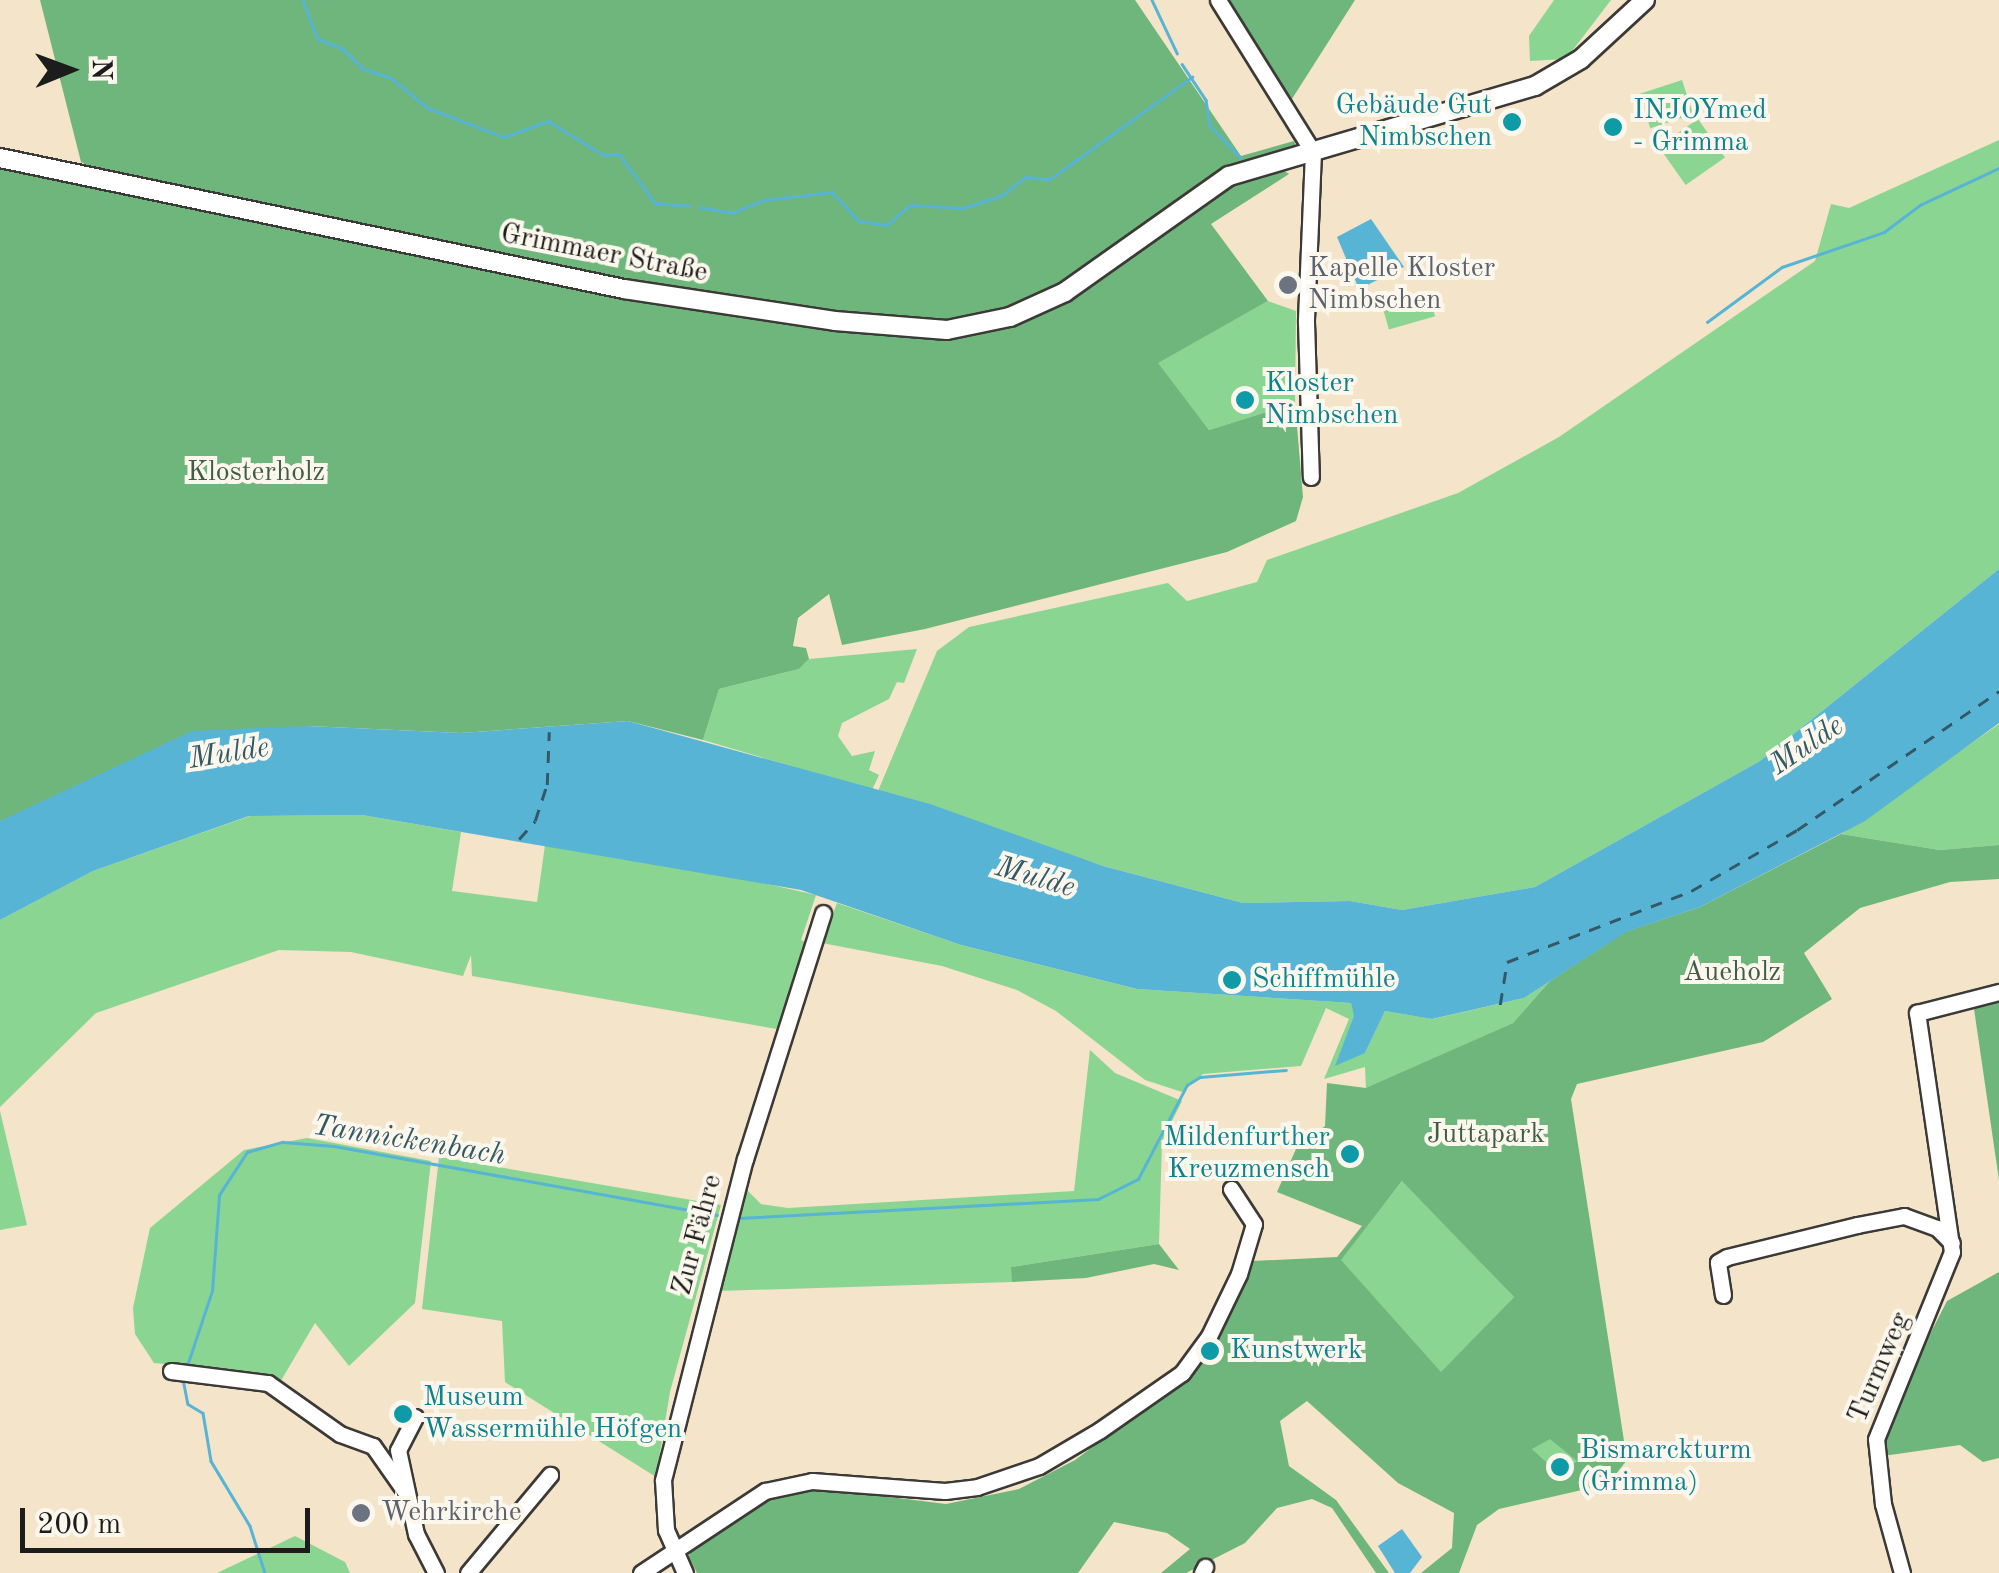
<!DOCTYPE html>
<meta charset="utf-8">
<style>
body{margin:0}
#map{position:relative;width:1999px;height:1573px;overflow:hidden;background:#f4e4c9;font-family:"Old Standard TT",serif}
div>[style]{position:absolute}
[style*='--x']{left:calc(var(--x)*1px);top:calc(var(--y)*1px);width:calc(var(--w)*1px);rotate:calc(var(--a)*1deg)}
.green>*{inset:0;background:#8ad592;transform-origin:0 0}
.forest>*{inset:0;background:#6fb67c}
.water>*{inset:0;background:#57b4d5}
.stream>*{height:2.5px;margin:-1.25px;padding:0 1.25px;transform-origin:1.25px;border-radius:1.25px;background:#57b4d5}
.ferry>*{height:2.5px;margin-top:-1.25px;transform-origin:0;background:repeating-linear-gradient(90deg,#345966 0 12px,transparent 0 22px)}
.roads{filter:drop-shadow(2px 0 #3c3a36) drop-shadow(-2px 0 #3c3a36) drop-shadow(0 2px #3c3a36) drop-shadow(0 -2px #3c3a36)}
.minor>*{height:15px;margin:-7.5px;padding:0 7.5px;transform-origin:7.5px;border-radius:7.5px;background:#fff}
.major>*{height:18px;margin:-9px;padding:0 9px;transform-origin:9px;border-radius:9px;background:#fff}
.dots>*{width:28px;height:28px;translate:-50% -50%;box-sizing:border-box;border:5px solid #fbf7ec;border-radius:50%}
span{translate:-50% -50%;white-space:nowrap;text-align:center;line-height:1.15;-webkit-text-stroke:8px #fbf7ec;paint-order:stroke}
.culture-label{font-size:28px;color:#0d838f}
.right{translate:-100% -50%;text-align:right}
.left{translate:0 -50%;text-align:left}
.street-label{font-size:28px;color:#1c1c1c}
.worship-label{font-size:28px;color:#5b616d}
.park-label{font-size:28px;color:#425d45}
.water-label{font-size:30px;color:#345966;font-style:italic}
.north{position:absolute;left:20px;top:20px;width:100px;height:100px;-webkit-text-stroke:8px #fbf7ec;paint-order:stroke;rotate:89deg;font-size:28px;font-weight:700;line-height:40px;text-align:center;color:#1c1c1c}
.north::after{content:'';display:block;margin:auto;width:35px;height:45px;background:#1c1c1c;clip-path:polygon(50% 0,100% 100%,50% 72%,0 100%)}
.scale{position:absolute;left:20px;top:1508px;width:290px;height:45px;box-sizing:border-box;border:5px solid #1c1c1c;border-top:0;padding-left:12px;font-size:30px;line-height:35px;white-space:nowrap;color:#1c1c1c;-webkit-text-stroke:8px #fbf7ec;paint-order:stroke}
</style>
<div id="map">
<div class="green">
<div style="clip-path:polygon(1554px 0,1611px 0,1566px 59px,1530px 61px,1529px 36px)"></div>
<div style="left:1682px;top:80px;width:36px;height:45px;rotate:72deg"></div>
<div style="left:1698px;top:119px;width:47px;height:48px;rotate:55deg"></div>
<div style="clip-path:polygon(1999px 140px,1999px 569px,1760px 761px,1535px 887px,1402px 910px,1350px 901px,1243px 903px,1103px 866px,878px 791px,937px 651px,969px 627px,1168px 583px,1187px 601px,1257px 582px,1267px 560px,1458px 493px,1559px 437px,1815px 261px,1831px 204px,1849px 208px)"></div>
<div style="left:1429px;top:295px;width:22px;height:48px;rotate:74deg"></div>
<div style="clip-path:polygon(1268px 301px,1296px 311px,1295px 403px,1209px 430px,1157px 363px)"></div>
<div style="clip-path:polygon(917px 649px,904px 683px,897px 682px,889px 699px,842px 723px,838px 736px,852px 756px,875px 751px,869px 770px,879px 775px,872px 790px,703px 740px,719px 689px,799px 669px,809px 659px)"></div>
<div style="clip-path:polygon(1999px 724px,1999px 845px,1940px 850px,1841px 834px)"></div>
<div style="clip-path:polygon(362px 815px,461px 832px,452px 891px,537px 902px,545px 845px,697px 868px,816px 895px,801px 940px,814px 947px,795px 1004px,777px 1029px,472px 976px,471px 955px,463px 976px,351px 952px,279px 950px,96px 1013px,0 1107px,0 920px,93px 871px,250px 816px)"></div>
<div style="clip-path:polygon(837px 903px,961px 945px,1137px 989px,1351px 1003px,1365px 1053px,1385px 1011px,1433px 1019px,1524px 998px,1550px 981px,1513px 1023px,1366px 1089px,1365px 1067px,1324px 1079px,1349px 1019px,1326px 1008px,1301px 1066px,1203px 1074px,1182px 1092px,1145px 1080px,1056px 1011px,1017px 990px,942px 966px,822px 943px)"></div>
<div style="clip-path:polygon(1090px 1050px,1115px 1073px,1182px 1101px,1162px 1141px,1159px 1244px,1012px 1267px,1012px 1282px,719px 1291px,746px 1189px,761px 1204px,788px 1208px,1074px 1191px)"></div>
<div style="clip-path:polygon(0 1111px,27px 1225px,0 1230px)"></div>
<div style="clip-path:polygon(307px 1138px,431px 1161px,415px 1303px,349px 1366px,315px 1323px,279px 1384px,228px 1370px,154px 1363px,135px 1334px,133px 1308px,150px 1228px,244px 1150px)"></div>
<div style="clip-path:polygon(439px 1157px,721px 1205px,670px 1392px,656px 1477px,505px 1382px,502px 1321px,422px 1309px)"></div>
<div style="clip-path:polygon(1403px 1180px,1514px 1297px,1441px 1373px,1340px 1260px)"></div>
<div style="clip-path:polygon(1550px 1438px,1578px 1461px,1561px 1475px,1531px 1448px)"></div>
<div style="clip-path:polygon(295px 1536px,345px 1562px,350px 1573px,217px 1573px)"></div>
</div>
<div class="forest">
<div style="clip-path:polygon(40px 0,1135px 0,1241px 156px,1294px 141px,1297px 149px,1063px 287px,991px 317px,923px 325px,667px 291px,102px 173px,81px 162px)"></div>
<div style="clip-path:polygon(1227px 0,1355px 0,1290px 102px)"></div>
<div style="clip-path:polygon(0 163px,923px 335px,1068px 296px,1119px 265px,1211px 192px,1262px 171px,1283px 170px,1289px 174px,1211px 224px,1268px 301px,1158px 363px,1209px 430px,1295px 403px,1303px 497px,1296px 521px,1227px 552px,925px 629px,842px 645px,829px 594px,798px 618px,793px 646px,806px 648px,809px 659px,799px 669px,719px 689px,703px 740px,628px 721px,461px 733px,308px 726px,0 821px)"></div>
<div style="clip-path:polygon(evenodd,1841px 834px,1940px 850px,1999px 845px,1999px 879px,1950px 882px,1860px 908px,1804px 953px,1832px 999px,1763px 1042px,1577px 1084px,1571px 1099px,1627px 1460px,1608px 1484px,1499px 1509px,1477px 1525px,1459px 1573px,1421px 1573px,1452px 1548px,1454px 1513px,1398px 1483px,1307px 1401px,1280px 1421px,1289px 1466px,1336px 1500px,1389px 1573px,1376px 1573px,1332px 1508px,1312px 1499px,1277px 1508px,1245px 1543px,1186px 1573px,1161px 1573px,1190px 1549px,1167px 1533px,1114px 1522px,1078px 1573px,697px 1573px,689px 1557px,693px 1538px,786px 1484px,946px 1504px,1019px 1489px,1075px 1460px,1199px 1368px,1252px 1261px,1337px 1257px,1362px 1226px,1277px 1192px,1296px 1149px,1325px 1126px,1327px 1083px,1366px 1088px,1513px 1023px,1550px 981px,1625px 932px,1700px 907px,1841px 834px,1402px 1181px,1514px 1297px,1441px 1372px,1341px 1260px,1402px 1181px,1841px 834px,1550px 1439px,1577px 1461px,1561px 1475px,1532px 1449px,1550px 1439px)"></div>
<div style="clip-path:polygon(1999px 996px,1999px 1180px,1973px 1002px)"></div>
<div style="clip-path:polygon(1159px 1244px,1179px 1270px,1154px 1264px,1086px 1278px,1012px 1282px,1011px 1267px)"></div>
<div style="clip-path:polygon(1999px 1272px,1999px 1458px,1983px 1462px,1960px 1445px,1883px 1456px,1885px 1422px,1947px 1301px)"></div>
</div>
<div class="water">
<div style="clip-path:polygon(1371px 219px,1404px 267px,1359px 289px,1337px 237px)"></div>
<div style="clip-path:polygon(1999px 569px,1999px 723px,1865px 821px,1700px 907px,1626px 932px,1524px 998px,1432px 1019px,1385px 1011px,1365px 1053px,1335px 1066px,1354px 1016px,1351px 1003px,1137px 989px,961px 945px,801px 890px,362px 815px,249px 816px,93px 871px,0 920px,0 821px,192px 731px,308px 726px,461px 733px,628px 721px,930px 804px,1103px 866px,1243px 903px,1350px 901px,1402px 910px,1535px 887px,1760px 761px)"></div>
<div style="clip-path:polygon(1402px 1529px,1422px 1557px,1410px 1573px,1395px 1573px,1378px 1546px)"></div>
</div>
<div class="stream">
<div style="--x:303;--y:0;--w:42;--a:69"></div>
<div style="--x:318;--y:39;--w:26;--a:21"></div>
<div style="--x:342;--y:48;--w:30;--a:44"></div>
<div style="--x:364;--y:69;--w:28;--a:18"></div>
<div style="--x:391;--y:78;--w:48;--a:39"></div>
<div style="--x:428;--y:108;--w:81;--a:20.9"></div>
<div style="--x:504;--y:137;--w:47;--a:-20"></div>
<div style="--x:548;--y:121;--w:66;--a:31.3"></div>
<div style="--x:604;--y:155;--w:15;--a:-4"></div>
<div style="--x:619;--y:154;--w:61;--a:53.7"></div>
<div style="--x:655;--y:203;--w:35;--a:5"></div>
<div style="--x:1152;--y:0;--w:59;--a:64.7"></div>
<div style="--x:1182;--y:64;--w:43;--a:56.3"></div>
<div style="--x:1206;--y:100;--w:25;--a:81"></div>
<div style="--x:1210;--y:125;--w:45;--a:46.8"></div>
<div style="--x:699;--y:207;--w:34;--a:10"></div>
<div style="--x:732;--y:213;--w:35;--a:-22"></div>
<div style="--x:764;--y:200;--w:68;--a:-6.7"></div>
<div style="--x:832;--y:192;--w:40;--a:47"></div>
<div style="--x:859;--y:221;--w:28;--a:8"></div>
<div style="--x:887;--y:225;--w:30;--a:-41"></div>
<div style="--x:910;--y:205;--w:53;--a:3.2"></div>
<div style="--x:963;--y:208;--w:40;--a:-18"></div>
<div style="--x:1001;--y:196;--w:31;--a:-38"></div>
<div style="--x:1025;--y:177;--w:25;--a:5"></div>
<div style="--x:1050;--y:179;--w:175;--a:-35.7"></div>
<div style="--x:1707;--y:322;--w:93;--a:-36.3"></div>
<div style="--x:1782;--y:267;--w:108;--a:-18.9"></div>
<div style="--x:1884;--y:232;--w:45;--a:-36.9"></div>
<div style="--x:1920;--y:205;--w:87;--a:-25.1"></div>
<div style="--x:738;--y:1218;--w:361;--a:-3"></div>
<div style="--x:1098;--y:1199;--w:45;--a:-26.6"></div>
<div style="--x:1138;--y:1179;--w:106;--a:-62.5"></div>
<div style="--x:1187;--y:1085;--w:15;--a:-32"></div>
<div style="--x:1200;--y:1077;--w:86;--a:-4.7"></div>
<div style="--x:187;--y:1366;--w:79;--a:-71.6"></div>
<div style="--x:212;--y:1291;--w:96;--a:-85.8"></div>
<div style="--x:219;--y:1195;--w:51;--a:-56.9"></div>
<div style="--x:247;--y:1152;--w:37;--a:-16"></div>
<div style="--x:283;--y:1142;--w:51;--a:4.5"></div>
<div style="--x:334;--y:1146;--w:389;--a:10.2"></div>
<div style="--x:183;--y:1379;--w:25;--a:79"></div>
<div style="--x:188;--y:1404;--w:17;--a:31"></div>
<div style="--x:203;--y:1413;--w:49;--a:80.5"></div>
<div style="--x:211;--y:1461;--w:76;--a:59"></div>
<div style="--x:250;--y:1526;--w:49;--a:72.3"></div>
</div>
<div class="ferry">
<div style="--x:519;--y:839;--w:24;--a:-48"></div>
<div style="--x:535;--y:821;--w:38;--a:-72"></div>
<div style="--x:547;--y:785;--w:53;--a:-87.8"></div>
<div style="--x:1500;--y:1005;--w:44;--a:-80.8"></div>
<div style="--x:1507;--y:962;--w:197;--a:-21.1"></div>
<div style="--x:1691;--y:891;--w:122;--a:-29.9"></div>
<div style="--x:1797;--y:830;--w:245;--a:-34.5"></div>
</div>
<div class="roads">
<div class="minor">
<div style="--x:1218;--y:0;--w:179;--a:58"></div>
<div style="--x:1313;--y:152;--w:170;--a:92.4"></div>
<div style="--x:1306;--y:322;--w:155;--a:88.2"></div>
<div style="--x:1723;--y:1295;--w:33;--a:-99"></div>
<div style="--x:1718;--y:1262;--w:10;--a:-29"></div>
<div style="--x:1727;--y:1257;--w:134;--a:-13.8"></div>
<div style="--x:1857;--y:1225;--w:48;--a:-10.8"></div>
<div style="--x:1904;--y:1216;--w:35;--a:20"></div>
<div style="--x:1937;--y:1228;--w:21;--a:45"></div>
<div style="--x:171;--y:1371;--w:98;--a:7.1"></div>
<div style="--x:268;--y:1383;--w:88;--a:35.3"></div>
<div style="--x:340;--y:1434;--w:35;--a:20"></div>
<div style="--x:373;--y:1446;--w:57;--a:54.9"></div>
<div style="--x:415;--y:1417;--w:37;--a:117"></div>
<div style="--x:398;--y:1450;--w:86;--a:77.9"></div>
<div style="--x:416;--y:1534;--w:44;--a:62.9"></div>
<div style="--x:468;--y:1573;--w:128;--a:-50.1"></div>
<div style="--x:641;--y:1573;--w:149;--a:-33.5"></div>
<div style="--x:765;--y:1491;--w:48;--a:-12"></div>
<div style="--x:812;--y:1481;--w:133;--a:4.3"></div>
<div style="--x:945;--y:1491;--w:32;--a:-7"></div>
<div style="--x:977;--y:1487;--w:65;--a:-18.7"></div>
<div style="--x:1039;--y:1466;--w:71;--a:-30.5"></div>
<div style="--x:1100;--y:1430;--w:100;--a:-34.8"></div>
<div style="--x:1182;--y:1373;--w:46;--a:-53.9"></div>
<div style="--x:1209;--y:1336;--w:69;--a:-64.2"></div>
<div style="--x:1239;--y:1274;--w:52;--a:-73.3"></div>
<div style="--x:1254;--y:1224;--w:42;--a:-123.3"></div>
<div style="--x:685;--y:1573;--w:47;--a:-113.8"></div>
<div style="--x:666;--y:1530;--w:50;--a:-93.4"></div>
<div style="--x:663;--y:1480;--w:331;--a:-75.7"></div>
<div style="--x:745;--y:1159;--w:258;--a:-72.4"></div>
<div style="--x:1202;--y:1573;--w:7;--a:-63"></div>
<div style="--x:1902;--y:1573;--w:72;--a:-105.4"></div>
<div style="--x:1883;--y:1504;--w:65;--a:-96.1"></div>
<div style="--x:1876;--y:1439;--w:202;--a:-67.9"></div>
<div style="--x:1952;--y:1252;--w:242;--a:-98.3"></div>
<div style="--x:1917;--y:1013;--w:85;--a:-14.4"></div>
</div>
<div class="major">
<div style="--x:0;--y:158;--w:638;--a:11.86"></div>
<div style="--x:624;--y:289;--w:213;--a:8.6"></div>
<div style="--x:835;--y:321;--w:112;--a:4.6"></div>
<div style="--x:947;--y:330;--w:64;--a:-11.7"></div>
<div style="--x:1010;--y:317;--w:60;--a:-24.4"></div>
<div style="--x:1065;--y:292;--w:201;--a:-35.3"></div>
<div style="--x:1229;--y:176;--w:319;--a:-16.4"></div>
<div style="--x:1535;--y:86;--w:53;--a:-30.4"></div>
<div style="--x:1581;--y:59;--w:87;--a:-42.7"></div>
</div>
</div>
<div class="dots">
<div style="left:1512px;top:122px;background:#0f9aa8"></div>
<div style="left:1613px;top:127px;background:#0f9aa8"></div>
<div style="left:1288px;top:285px;background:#6b7280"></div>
<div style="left:1245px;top:400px;background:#0f9aa8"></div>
<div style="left:1232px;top:980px;background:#0f9aa8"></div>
<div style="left:1350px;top:1154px;background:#0f9aa8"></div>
<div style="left:1210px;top:1351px;background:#0f9aa8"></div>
<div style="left:403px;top:1414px;background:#0f9aa8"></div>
<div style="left:1560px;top:1467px;background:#0f9aa8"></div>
<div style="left:361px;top:1513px;background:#6b7280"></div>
</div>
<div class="culture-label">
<span class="right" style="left:1492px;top:122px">Gebäude Gut<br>Nimbschen</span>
<span class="left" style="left:1633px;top:127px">INJOYmed<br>- Grimma</span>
<span class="left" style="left:1265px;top:400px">Kloster<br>Nimbschen</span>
<span class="left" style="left:1252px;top:980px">Schiffmühle</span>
<span class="right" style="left:1330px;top:1154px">Mildenfurther<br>Kreuzmensch</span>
<span class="left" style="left:1230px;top:1351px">Kunstwerk</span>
<span class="left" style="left:423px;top:1414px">Museum<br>Wassermühle Höfgen</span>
<span class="left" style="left:1580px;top:1467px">Bismarckturm<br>(Grimma)</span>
</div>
<div class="street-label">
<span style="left:604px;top:254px;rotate:11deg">Grimmaer Straße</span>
<span style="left:698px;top:1235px;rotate:-75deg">Zur Fähre</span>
<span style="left:1880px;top:1368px;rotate:-67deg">Turmweg</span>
</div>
<div class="worship-label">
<span class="left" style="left:1308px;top:285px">Kapelle Kloster<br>Nimbschen</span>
<span class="left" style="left:381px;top:1513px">Wehrkirche</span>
</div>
<div class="park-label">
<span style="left:256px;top:473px">Klosterholz</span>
<span style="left:1732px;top:973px">Aueholz</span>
<span style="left:1486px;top:1135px">Juttapark</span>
</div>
<div class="water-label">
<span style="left:1807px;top:746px;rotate:-34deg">Mulde</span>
<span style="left:229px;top:754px;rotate:-9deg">Mulde</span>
<span style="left:1035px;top:878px;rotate:16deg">Mulde</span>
<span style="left:409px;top:1141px;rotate:9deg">Tannickenbach</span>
</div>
<div class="north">N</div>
<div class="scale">200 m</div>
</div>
